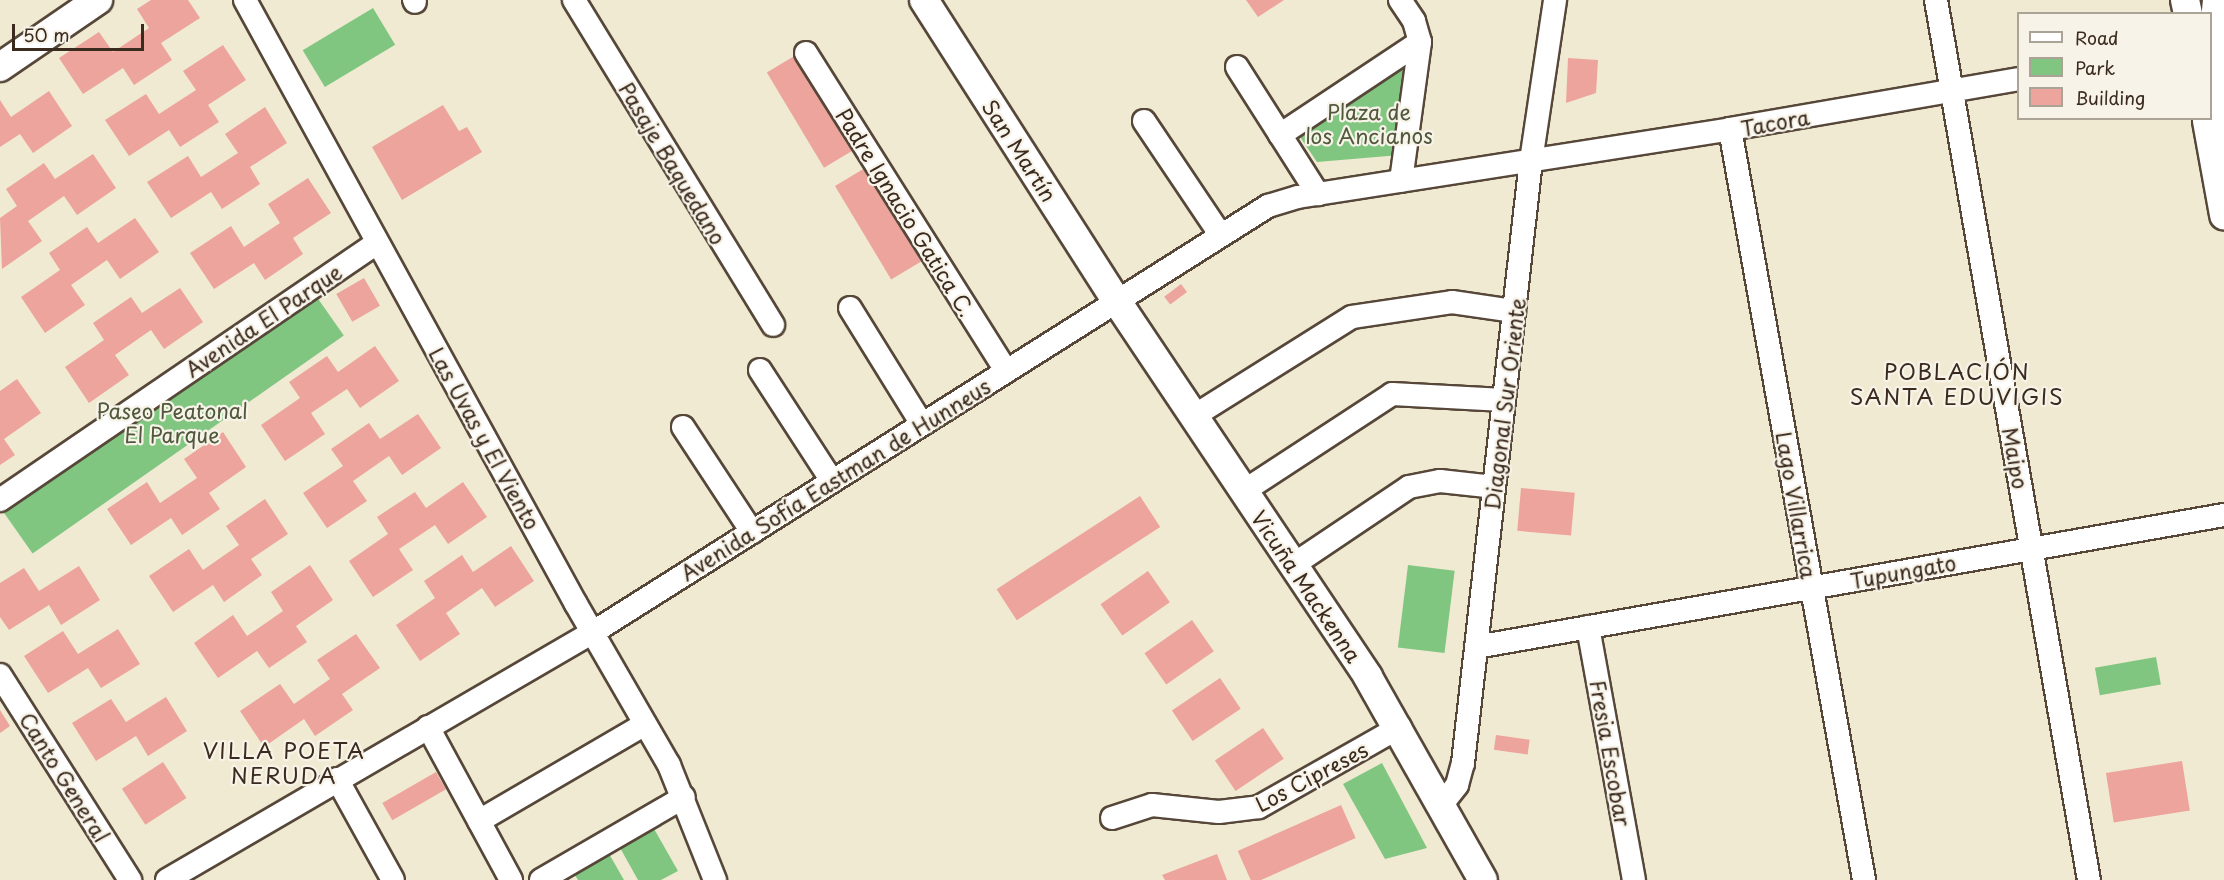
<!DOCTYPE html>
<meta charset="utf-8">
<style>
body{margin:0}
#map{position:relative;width:2224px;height:880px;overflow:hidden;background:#f0ead3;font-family:"Playpen Sans",sans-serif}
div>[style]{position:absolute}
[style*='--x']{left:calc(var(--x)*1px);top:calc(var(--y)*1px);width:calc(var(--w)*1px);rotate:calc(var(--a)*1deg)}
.green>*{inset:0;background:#81c680;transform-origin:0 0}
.building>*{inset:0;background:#eca49c;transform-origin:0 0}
.roads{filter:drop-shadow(2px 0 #564739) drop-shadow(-2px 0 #564739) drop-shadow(0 2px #564739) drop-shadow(0 -2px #564739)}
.minor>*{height:22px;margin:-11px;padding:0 11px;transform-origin:11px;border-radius:11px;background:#fff}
.major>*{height:28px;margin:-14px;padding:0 14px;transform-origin:14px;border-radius:14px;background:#fff}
span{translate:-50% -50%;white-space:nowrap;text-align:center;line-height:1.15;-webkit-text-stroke:4.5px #f7f3e8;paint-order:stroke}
.park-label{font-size:21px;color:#50593b}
.street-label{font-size:21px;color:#3b2a1e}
.neighbourhood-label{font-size:22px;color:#3b2a1e;letter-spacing:1.5px}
.legend{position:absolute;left:2017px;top:12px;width:195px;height:108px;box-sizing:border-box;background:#f7f3e8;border:2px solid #aca397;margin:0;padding:8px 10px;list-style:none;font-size:18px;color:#3b2a1e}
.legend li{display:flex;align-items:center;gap:12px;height:30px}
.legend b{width:30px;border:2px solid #aca397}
.scale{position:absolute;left:12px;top:24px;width:132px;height:27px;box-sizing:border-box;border:3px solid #3b2a1e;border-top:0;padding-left:8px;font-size:18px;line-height:21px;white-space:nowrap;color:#3b2a1e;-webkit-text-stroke:4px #f7f3e8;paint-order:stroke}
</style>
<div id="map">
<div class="green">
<div style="left:373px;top:8px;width:43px;height:82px;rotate:59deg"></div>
<div style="clip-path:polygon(1412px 53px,1400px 155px,1317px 162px,1296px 131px)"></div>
<div style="left:314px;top:293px;width:52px;height:380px;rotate:55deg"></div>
<div style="left:1408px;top:565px;width:47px;height:83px;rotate:7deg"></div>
<div style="left:2156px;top:657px;width:28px;height:62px;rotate:80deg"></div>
<div style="clip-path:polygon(1382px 763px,1427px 848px,1385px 859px,1343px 784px)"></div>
<div style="clip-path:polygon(653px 827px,678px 871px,661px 880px,638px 880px,619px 846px)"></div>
<div style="clip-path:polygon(608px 852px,624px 880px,578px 880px,573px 872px)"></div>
</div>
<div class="building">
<div style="clip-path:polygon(151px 0,188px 0,200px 18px,161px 43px,172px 60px,134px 85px,123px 68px,83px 94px,59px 58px,99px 32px,113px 52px,149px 28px,137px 9px)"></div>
<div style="clip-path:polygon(1246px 0,1284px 0,1258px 17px)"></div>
<div style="clip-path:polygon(223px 45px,246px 80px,208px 105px,219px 122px,180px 147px,169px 130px,129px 156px,105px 120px,146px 94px,159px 114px,196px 90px,183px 71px)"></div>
<div style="left:796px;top:55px;width:111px;height:34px;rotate:59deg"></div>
<div style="clip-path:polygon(1568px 58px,1598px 60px,1596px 93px,1566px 103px)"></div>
<div style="clip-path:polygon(49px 91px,72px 126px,33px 153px,20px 134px,0 147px,0 100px,11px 117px)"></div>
<div style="clip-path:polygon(443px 105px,459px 131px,467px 127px,482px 152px,402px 200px,372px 147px)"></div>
<div style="clip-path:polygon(265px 107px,287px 143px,250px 167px,260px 184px,222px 209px,211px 192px,171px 218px,147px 182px,188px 156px,201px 177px,238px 153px,225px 134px)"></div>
<div style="clip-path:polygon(93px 154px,116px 188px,77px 215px,64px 196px,28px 221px,42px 241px,2px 269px,0 218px,17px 206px,6px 189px,44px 163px,55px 179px)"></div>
<div style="left:865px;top:168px;width:109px;height:35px;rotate:59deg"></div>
<div style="clip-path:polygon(308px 178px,331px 213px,293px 238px,303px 254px,265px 280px,254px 263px,214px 289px,190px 253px,231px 226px,244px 247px,280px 223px,268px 204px)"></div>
<div style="clip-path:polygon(135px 218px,159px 252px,120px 279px,107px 260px,71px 285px,85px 305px,45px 333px,21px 297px,60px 270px,49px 253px,87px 227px,98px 243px)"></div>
<div style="left:364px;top:278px;width:32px;height:32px;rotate:60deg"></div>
<div style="left:1181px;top:284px;width:10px;height:21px;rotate:53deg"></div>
<div style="clip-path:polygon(180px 288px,203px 322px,164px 349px,151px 330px,115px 355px,129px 375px,89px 403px,65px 367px,104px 340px,93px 323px,131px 297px,142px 313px)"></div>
<div style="clip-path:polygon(375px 346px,399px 381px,360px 408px,347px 389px,311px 413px,325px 434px,285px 461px,261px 425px,300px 398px,289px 382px,327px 356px,338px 372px)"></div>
<div style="clip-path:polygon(17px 379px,41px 413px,4px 439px,15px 455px,0 465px,0 391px)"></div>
<div style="clip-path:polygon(418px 414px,441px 448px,402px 475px,389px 456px,353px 481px,367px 501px,327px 528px,303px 493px,343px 466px,331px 449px,369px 423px,380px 439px)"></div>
<div style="clip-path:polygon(223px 432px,246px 467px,209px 493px,220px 509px,182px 535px,171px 518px,131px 545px,107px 509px,147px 482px,160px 503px,197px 478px,184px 459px)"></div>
<div style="clip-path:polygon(463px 482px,487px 517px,448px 544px,435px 525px,399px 549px,413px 570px,373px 597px,349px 561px,388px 534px,377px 517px,415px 492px,426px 508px)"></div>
<div style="left:1521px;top:488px;width:54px;height:43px;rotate:5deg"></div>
<div style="left:1140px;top:496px;width:37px;height:171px;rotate:57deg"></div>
<div style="clip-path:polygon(265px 499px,288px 534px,251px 559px,262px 575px,224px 602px,213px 585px,173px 612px,149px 576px,189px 549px,203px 570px,239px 545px,226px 526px)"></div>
<div style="clip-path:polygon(511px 546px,534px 581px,495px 607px,482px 588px,446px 613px,460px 634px,420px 661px,396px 625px,435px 598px,424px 581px,462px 555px,473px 572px)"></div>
<div style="clip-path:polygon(310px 565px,333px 600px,296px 626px,307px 642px,269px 668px,257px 651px,218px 678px,194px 643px,233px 615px,247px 636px,283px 611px,271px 592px)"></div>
<div style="clip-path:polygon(79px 566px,100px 600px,61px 625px,49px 605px,9px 630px,0 617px,0 583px,24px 568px,39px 591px)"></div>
<div style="left:1148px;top:571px;width:38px;height:58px;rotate:55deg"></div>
<div style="left:1192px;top:620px;width:38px;height:58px;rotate:55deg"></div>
<div style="clip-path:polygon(118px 629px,140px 664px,101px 688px,88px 668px,48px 693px,24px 656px,63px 631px,78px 654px)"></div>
<div style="clip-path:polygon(356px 634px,380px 668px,342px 694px,353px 710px,315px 736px,304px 719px,264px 747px,240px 711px,280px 684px,294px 704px,330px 679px,317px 660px)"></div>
<div style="left:1220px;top:678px;width:37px;height:58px;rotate:56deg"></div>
<div style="clip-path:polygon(166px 697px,187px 731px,148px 756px,136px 736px,96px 761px,72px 723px,111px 699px,126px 722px)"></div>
<div style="clip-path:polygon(0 710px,10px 726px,0 733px)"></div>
<div style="left:1263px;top:728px;width:37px;height:58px;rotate:56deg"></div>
<div style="left:1496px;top:735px;width:34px;height:15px;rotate:8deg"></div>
<div style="left:2182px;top:761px;width:50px;height:77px;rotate:81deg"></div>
<div style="left:163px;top:762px;width:43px;height:49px;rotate:57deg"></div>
<div style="left:436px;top:772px;width:20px;height:62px;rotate:60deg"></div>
<div style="left:1341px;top:805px;width:36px;height:113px;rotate:66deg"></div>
<div style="clip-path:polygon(1217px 854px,1227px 880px,1165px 880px,1162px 875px)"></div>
</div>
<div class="roads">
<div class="minor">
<div style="--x:245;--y:0;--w:689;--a:61.28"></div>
<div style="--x:576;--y:604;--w:186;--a:60"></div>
<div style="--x:669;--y:765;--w:124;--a:68.2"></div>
<div style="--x:414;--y:0;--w:2;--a:63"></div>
<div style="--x:574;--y:0;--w:381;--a:58.5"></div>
<div style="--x:1400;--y:0;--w:25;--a:56"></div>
<div style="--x:1414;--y:21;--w:22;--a:74"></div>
<div style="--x:1420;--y:42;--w:140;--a:97.8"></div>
<div style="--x:1936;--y:0;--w:893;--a:80.14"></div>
<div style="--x:806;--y:53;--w:376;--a:57.8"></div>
<div style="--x:1237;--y:67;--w:151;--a:57.5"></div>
<div style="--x:1144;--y:121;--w:136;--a:56.1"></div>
<div style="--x:1730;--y:129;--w:763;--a:79.88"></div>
<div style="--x:1280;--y:135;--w:168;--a:-33.6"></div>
<div style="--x:850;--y:308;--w:137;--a:58.2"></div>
<div style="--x:760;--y:370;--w:132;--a:57"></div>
<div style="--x:1194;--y:416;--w:186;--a:-32.1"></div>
<div style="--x:1352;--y:317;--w:101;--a:-8.5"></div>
<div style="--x:1452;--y:302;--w:63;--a:8.3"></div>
<div style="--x:683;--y:427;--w:126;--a:56.7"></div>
<div style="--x:1244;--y:491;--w:177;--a:-33.2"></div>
<div style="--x:1392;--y:394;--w:112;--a:3.1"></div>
<div style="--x:0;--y:500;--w:456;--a:-34.3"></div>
<div style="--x:1293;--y:565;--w:140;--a:-33.9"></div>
<div style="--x:1409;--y:487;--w:32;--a:-11"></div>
<div style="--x:1440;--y:481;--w:54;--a:6.3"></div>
<div style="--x:1588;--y:627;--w:257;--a:79.7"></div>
<div style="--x:1476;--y:647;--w:760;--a:-10.01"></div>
<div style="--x:0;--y:675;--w:243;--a:57.6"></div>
<div style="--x:428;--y:727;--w:174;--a:61.5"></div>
<div style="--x:337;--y:779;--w:115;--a:61"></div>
<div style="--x:1443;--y:803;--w:23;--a:-52"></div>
<div style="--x:1457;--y:785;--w:23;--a:-75"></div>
<div style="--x:1463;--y:763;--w:606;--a:-83.56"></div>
<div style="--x:1531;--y:161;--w:163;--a:-81.5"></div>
<div style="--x:1112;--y:818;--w:42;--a:-18"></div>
<div style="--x:1152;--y:805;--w:67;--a:6"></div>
<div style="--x:1219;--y:812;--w:40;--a:-7.1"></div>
<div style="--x:1259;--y:807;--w:162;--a:-29.6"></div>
<div style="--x:479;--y:821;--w:192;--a:-30.3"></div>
<div style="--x:167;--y:880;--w:492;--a:-30.2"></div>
<div style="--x:592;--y:633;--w:800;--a:-32.28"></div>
<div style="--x:1268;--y:206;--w:31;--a:-17"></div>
<div style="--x:1298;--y:197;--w:437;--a:-8.9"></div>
<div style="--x:1730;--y:129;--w:292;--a:-9.8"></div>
<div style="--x:541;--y:880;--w:165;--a:-30.1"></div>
</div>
<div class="major">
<div style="--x:924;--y:0;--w:356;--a:57.4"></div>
<div style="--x:1116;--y:300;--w:453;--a:56.2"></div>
<div style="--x:1368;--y:677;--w:233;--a:60.5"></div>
<div style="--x:2185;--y:0;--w:14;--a:78"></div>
<div style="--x:2217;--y:0;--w:54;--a:95.3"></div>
<div style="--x:2212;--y:54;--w:89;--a:82.2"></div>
<div style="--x:0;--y:67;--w:119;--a:-34.4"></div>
<div style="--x:2207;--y:121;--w:96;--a:79.7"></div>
</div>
</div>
<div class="park-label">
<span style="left:1369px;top:123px">Plaza de<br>los Ancianos</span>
<span style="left:172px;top:422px">Paseo Peatonal<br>El Parque</span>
</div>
<div class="street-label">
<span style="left:1775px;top:122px;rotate:-10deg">Tacora</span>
<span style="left:1020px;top:150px;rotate:57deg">San Martín</span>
<span style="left:673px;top:163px;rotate:59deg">Pasaje Baquedano</span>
<span style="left:906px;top:212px;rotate:58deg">Padre Ignacio Gatica C.</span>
<span style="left:263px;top:320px;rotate:-34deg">Avenida El Parque</span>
<span style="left:1504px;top:404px;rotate:-83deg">Diagonal Sur Oriente</span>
<span style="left:485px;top:438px;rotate:61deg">Las Uvas y El Viento</span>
<span style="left:2016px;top:458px;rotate:80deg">Maipo</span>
<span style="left:835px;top:479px;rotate:-32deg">Avenida Sofía Eastman de Hunneus</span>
<span style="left:1797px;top:505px;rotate:80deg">Lago Villarrica</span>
<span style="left:1903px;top:571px;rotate:-10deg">Tupungato</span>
<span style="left:1307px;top:586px;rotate:56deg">Vicuña Mackenna</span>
<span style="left:1611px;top:753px;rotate:80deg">Fresia Escobar</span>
<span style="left:1311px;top:776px;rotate:-28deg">Los Cipreses</span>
<span style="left:65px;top:777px;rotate:58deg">Canto General</span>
</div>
<div class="neighbourhood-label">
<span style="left:1957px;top:383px">POBLACIÓN<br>SANTA EDUVIGIS</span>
<span style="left:284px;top:762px">VILLA POETA<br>NERUDA</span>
</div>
<ul class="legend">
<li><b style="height:8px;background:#fff"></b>Road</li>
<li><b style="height:16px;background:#81c680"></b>Park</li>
<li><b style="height:16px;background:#eca49c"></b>Building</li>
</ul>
<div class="scale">50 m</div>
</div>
